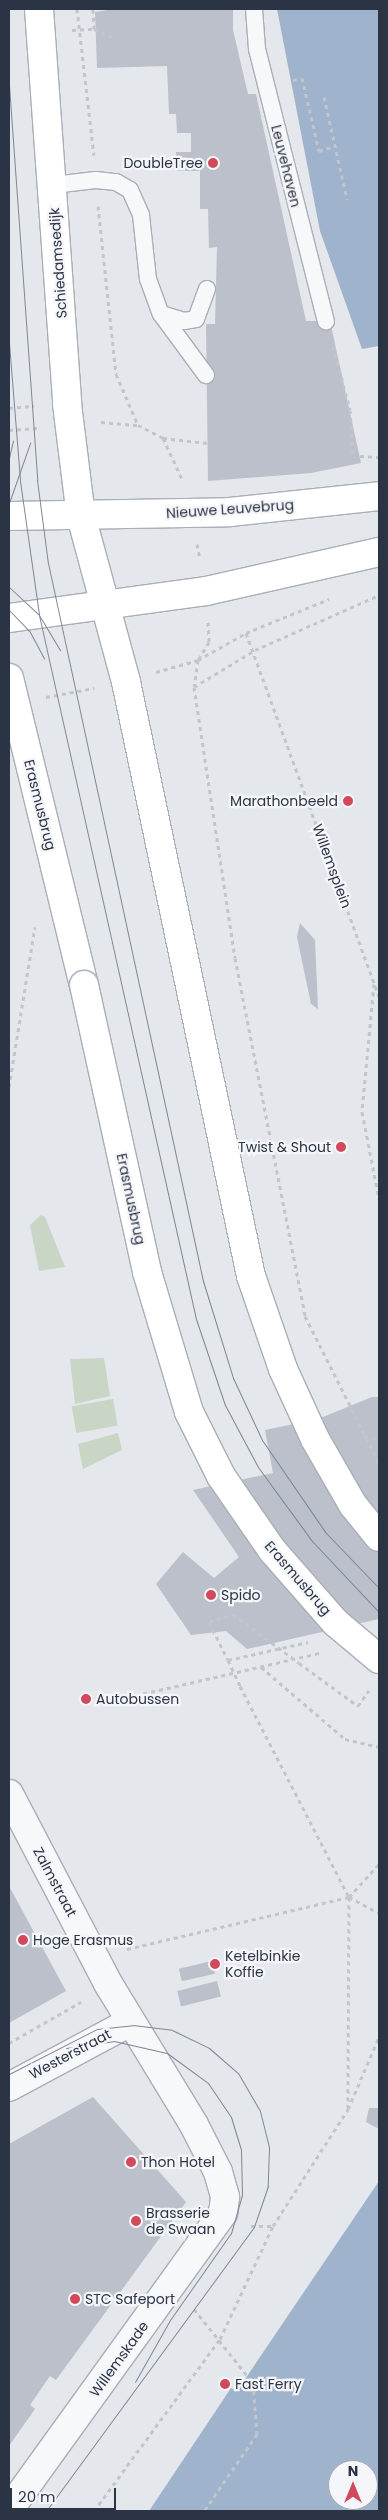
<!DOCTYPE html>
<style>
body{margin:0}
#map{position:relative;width:388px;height:2520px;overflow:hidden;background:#e4e7ec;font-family:Poppins,sans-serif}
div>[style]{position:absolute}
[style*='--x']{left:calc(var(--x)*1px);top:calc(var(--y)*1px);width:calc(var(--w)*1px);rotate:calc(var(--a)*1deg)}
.green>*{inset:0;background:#c9d6c5;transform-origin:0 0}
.water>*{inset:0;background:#9fb4cc}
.building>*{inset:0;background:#bbc0ca;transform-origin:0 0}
.path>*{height:3px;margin-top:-1.5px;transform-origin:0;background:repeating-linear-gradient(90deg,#c2c5cb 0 4px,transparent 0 8px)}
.roads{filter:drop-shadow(1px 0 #a9aeb7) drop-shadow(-1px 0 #a9aeb7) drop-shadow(0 1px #a9aeb7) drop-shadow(0 -1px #a9aeb7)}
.lane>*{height:16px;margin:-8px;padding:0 8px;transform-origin:8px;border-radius:8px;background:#f7f8fa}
.street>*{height:28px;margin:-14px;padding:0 14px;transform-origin:14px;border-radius:14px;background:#f7f8fa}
.secondary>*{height:28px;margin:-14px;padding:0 14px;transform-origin:14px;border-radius:14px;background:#fff}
.primary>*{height:28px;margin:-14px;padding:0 14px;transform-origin:14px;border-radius:14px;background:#fff}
.tram>*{height:1px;margin:-0.5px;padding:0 0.5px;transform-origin:0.5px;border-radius:0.5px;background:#7d8696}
.path-bridge>*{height:3px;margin-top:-1.5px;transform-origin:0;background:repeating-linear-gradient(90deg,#c2c5cb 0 4px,transparent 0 8px)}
.bridges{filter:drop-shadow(1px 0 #a9aeb7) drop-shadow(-1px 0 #a9aeb7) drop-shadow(0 1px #a9aeb7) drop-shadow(0 -1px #a9aeb7)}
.secondary-bridge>*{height:28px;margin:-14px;padding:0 14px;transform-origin:14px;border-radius:14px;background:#fff}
.dots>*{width:14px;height:14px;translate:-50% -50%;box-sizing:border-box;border:2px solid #f4f6f9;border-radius:50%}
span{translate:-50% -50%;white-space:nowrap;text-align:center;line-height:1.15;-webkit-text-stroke:4.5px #f4f6f9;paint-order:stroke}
.poi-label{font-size:14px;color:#2b3445}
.right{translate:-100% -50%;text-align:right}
.left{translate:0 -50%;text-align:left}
.street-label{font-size:14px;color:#2b3445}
.frame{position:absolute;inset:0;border:10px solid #2b3445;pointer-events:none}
.north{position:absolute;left:328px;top:2460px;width:50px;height:50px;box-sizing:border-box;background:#f4f6f9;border:1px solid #a4a8b1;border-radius:50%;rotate:0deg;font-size:14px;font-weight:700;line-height:20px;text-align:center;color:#2b3445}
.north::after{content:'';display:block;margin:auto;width:18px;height:22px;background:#d1495b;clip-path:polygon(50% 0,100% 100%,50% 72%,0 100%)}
.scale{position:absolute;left:10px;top:2488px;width:106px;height:22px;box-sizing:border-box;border:2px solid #2b3445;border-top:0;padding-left:6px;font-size:15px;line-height:18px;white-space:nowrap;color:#2b3445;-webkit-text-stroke:4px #f4f6f9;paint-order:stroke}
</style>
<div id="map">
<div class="green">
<div style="clip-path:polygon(41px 1215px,45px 1217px,65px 1267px,39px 1271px,30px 1225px)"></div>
<div style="clip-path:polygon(104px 1358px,110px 1396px,75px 1404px,70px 1359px)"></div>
<div style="left:113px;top:1399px;width:27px;height:42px;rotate:80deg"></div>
<div style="clip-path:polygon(118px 1433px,122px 1450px,83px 1469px,78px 1444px)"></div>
</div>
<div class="water">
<div style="clip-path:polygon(277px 9px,379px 9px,379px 346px,362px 349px,320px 231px)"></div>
<div style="clip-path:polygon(evenodd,379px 2181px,379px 2511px,149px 2511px,231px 2388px,237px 2391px,379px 2181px,338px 2470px,368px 2470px,368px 2500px,338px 2500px,338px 2470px)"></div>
</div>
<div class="building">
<div style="clip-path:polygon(114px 9px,233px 9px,233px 30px,248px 94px,256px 94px,306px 321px,330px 321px,361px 463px,311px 473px,208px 481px,206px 324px,215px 324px,217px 247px,209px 248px,208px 209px,200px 209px,200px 171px,177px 171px,176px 152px,191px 152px,191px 133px,177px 133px,176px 114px,169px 114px,167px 66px,97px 68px,95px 12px)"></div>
<div style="clip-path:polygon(300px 923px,315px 940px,318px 1009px,311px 1004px,297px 937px)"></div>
<div style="clip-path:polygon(372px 1397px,379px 1397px,379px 1619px,247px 1649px,226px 1631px,191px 1635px,156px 1584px,183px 1552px,214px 1578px,239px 1557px,193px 1490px,273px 1473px,265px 1430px,318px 1419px)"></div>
<div style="clip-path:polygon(9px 1886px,66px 1991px,9px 2023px)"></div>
<div style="left:212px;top:1961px;width:13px;height:34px;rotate:77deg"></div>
<div style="left:217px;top:1981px;width:16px;height:41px;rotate:76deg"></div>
<div style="clip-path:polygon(93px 2097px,186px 2202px,56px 2380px,50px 2376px,30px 2405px,35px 2409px,9px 2446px,9px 2144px)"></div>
<div style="clip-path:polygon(369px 2108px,379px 2108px,379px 2129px,366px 2122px)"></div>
</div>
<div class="path">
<div style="--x:77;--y:9;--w:147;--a:83.4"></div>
<div style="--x:94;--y:29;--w:23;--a:25"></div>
<div style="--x:72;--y:30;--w:22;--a:-3"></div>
<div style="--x:94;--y:29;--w:20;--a:-93"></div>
<div style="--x:293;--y:80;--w:9;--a:-13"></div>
<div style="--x:302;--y:78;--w:75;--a:76.9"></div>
<div style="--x:319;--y:151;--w:17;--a:-17"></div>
<div style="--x:324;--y:97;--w:105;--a:77.3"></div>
<div style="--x:136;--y:162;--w:41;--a:-1.4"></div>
<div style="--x:98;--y:206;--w:169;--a:83.9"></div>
<div style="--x:116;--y:374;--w:56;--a:66.7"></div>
<div style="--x:333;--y:346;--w:66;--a:75.1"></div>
<div style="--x:350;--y:410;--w:45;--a:86.2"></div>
<div style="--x:9;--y:408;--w:25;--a:-5"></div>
<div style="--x:101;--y:422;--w:37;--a:5"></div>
<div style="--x:138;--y:425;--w:28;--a:27"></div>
<div style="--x:163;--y:438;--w:47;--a:65.1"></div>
<div style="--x:9;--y:430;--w:29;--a:-4"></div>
<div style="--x:163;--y:438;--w:44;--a:6.5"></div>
<div style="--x:360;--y:456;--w:19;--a:3"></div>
<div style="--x:197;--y:544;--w:15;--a:79"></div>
<div style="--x:208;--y:622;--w:20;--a:87"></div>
<div style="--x:209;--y:642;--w:21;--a:121"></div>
<div style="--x:198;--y:660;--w:27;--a:98"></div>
<div style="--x:194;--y:687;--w:274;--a:81.4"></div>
<div style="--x:235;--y:958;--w:365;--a:78.9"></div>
<div style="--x:305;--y:1316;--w:165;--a:63.3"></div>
<div style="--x:246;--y:633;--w:387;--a:69.9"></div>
<div style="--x:156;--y:672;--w:44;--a:-15.9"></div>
<div style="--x:198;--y:660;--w:55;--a:-29.4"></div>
<div style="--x:246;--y:633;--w:90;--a:-22.3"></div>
<div style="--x:194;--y:687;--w:71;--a:-31.2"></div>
<div style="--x:255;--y:650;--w:136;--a:-23.9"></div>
<div style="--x:46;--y:697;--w:49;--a:-10.6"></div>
<div style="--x:374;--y:984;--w:129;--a:95.4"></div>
<div style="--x:362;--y:1112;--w:89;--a:78.9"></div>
<div style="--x:9;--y:1087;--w:162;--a:-80.8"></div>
<div style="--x:364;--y:1436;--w:15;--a:11"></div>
<div style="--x:209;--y:1622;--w:42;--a:63.4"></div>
<div style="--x:228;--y:1660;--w:82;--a:-12.7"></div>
<div style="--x:299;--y:1663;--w:73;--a:36.1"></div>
<div style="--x:358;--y:1706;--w:19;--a:-55"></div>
<div style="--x:261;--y:1667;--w:111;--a:40.6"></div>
<div style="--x:345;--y:1739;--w:35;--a:13"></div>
<div style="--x:240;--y:1686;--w:237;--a:62.7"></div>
<div style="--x:349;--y:1897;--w:210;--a:90.3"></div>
<div style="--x:120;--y:1699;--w:205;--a:-13"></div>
<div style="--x:349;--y:1897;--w:34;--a:28"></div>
<div style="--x:127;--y:1949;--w:228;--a:-13.2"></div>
<div style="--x:349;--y:1897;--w:45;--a:-47.7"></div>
<div style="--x:9;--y:2043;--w:83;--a:-29.7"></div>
<div style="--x:251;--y:2226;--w:22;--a:0"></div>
<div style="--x:194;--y:2309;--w:95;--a:51.4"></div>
<div style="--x:253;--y:2383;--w:51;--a:85.5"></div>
<div style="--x:257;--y:2434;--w:93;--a:124.5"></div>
<div style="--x:94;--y:2511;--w:213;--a:-53.8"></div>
<div style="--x:220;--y:2339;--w:125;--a:-64.9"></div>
<div style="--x:273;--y:2226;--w:139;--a:-57.3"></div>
<div style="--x:348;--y:2109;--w:78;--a:-66.7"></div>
</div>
<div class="roads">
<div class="lane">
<div style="--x:254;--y:9;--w:40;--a:85.7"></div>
<div style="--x:257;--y:49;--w:281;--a:75.8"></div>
<div style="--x:53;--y:185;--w:43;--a:-6.6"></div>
<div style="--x:96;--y:180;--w:20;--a:6"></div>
<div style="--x:116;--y:182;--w:16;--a:30"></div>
<div style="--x:130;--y:190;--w:27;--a:66"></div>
<div style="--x:141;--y:215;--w:64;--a:83.8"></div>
<div style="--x:148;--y:279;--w:37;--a:70"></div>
<div style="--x:161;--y:314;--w:24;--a:17"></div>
<div style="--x:184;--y:321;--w:12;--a:-9"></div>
<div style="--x:196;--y:319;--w:32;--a:-70"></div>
<div style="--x:161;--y:314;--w:76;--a:53.6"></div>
</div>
<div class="street">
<div style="--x:9;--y:1794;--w:216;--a:62.4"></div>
<div style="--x:109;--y:1985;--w:164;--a:58.7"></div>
<div style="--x:194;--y:2125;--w:53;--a:62.9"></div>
<div style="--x:218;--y:2172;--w:26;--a:74"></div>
<div style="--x:225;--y:2197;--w:16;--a:97"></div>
<div style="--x:223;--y:2213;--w:366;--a:125.8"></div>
<div style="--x:9;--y:2087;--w:137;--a:-28.2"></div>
</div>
<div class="secondary">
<div style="--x:39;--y:9;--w:396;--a:85.9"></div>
<div style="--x:67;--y:404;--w:113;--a:82.9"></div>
<div style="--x:81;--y:516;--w:172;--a:74.8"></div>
<div style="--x:126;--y:682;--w:607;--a:78.12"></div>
<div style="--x:251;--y:1276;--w:98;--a:71"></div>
<div style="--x:283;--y:1369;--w:77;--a:65.4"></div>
<div style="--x:315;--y:1439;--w:76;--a:60.1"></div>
<div style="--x:353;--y:1505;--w:41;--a:50.9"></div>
<div style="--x:9;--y:678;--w:316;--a:76.3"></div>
</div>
<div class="primary">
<div style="--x:9;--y:516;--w:221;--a:-1"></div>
<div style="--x:230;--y:512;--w:150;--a:-6.1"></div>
<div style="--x:9;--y:618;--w:199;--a:-7.8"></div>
<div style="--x:206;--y:591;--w:177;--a:-12.7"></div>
</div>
</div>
<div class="tram">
<div style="--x:9;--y:85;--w:396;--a:85.9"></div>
<div style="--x:37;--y:480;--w:84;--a:82.5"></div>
<div style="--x:48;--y:563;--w:735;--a:77.82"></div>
<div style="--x:203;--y:1281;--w:102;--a:72.8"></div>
<div style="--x:233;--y:1378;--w:68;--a:64.9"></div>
<div style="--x:262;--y:1440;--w:113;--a:55.5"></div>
<div style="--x:326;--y:1533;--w:76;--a:46.1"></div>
<div style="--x:9;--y:343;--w:138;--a:85.4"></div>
<div style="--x:20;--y:481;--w:135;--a:81.9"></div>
<div style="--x:39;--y:615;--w:721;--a:77.43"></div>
<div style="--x:196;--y:1319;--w:91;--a:71.4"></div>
<div style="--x:225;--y:1405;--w:70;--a:62"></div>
<div style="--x:258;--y:1467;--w:92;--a:53.9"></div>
<div style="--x:312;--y:1541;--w:98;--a:46.7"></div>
<div style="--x:9;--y:458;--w:18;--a:-77"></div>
<div style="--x:9;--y:503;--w:64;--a:-70.7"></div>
<div style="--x:9;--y:587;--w:41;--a:43"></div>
<div style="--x:39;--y:615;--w:41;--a:59"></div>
<div style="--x:9;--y:610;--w:30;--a:46"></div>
<div style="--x:30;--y:632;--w:30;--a:62"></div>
<div style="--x:66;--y:2048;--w:49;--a:-8.3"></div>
<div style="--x:114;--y:2041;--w:54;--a:12.8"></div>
<div style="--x:167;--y:2053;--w:51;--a:36.2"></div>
<div style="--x:208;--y:2083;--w:41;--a:55.9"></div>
<div style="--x:231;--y:2117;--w:34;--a:73"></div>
<div style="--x:241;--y:2150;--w:45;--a:88.7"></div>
<div style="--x:242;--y:2195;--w:40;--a:106"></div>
<div style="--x:231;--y:2233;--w:106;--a:125"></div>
<div style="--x:170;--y:2320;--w:71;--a:119.4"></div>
<div style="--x:9;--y:2074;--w:99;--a:-27.1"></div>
<div style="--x:97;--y:2029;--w:36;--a:-6"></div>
<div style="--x:133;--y:2025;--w:39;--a:7"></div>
<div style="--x:172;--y:2030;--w:41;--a:25.9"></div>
<div style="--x:209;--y:2048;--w:38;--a:41"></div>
<div style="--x:238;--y:2073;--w:44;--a:59.9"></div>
<div style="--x:260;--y:2111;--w:38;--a:76"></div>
<div style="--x:269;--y:2148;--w:38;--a:92"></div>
<div style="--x:268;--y:2186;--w:43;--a:108.9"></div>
<div style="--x:254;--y:2227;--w:352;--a:126.2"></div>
</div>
<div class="path-bridge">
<div style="--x:209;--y:1622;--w:25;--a:-18"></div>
<div style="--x:233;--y:1614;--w:82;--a:36.6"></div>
<div style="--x:228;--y:1660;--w:29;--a:65"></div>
</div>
<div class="bridges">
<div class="secondary-bridge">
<div style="--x:84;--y:985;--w:294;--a:77.6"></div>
<div style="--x:147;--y:1272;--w:146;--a:73.3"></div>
<div style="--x:189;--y:1412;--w:72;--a:63.4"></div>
<div style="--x:221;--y:1476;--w:90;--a:55.4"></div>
<div style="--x:272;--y:1550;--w:97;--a:48.8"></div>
<div style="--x:336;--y:1623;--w:56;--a:39.9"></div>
</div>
</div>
<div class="dots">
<div style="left:213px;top:163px;background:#d1495b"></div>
<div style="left:348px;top:801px;background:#d1495b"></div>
<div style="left:341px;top:1147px;background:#d1495b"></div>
<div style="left:211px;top:1595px;background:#d1495b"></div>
<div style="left:86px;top:1699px;background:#d1495b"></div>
<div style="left:23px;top:1940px;background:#d1495b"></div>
<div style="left:215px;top:1964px;background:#d1495b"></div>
<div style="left:131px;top:2162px;background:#d1495b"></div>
<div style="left:136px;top:2221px;background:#d1495b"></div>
<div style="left:75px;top:2299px;background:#d1495b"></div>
<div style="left:225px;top:2384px;background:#d1495b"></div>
</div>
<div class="poi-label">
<span class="right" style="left:203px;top:163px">DoubleTree</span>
<span class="right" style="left:338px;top:801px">Marathonbeeld</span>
<span class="right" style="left:331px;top:1147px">Twist &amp; Shout</span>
<span class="left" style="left:221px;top:1595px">Spido</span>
<span class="left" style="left:96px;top:1699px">Autobussen</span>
<span class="left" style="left:33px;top:1940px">Hoge Erasmus</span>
<span class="left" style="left:225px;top:1964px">Ketelbinkie<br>Koffie</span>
<span class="left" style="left:141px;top:2162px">Thon Hotel</span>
<span class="left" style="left:146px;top:2221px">Brasserie<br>de Swaan</span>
<span class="left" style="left:85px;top:2299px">STC Safeport</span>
<span class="left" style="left:235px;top:2384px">Fast Ferry</span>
</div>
<div class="street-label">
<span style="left:286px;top:166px;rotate:76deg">Leuvehaven</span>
<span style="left:58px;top:263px;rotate:-94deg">Schiedamsedijk</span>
<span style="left:230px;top:509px;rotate:-4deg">Nieuwe Leuvebrug</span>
<span style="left:40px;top:805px;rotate:76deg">Erasmusbrug</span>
<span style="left:332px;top:866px;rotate:70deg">Willemsplein</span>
<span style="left:131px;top:1199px;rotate:78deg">Erasmusbrug</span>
<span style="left:298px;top:1578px;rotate:49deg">Erasmusbrug</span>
<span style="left:55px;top:1882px;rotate:62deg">Zalmstraat</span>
<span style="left:70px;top:2054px;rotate:-28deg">Westerstraat</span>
<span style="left:119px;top:2359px;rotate:-54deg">Willemskade</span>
</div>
<div class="frame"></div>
<div class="north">N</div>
<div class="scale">20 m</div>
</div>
